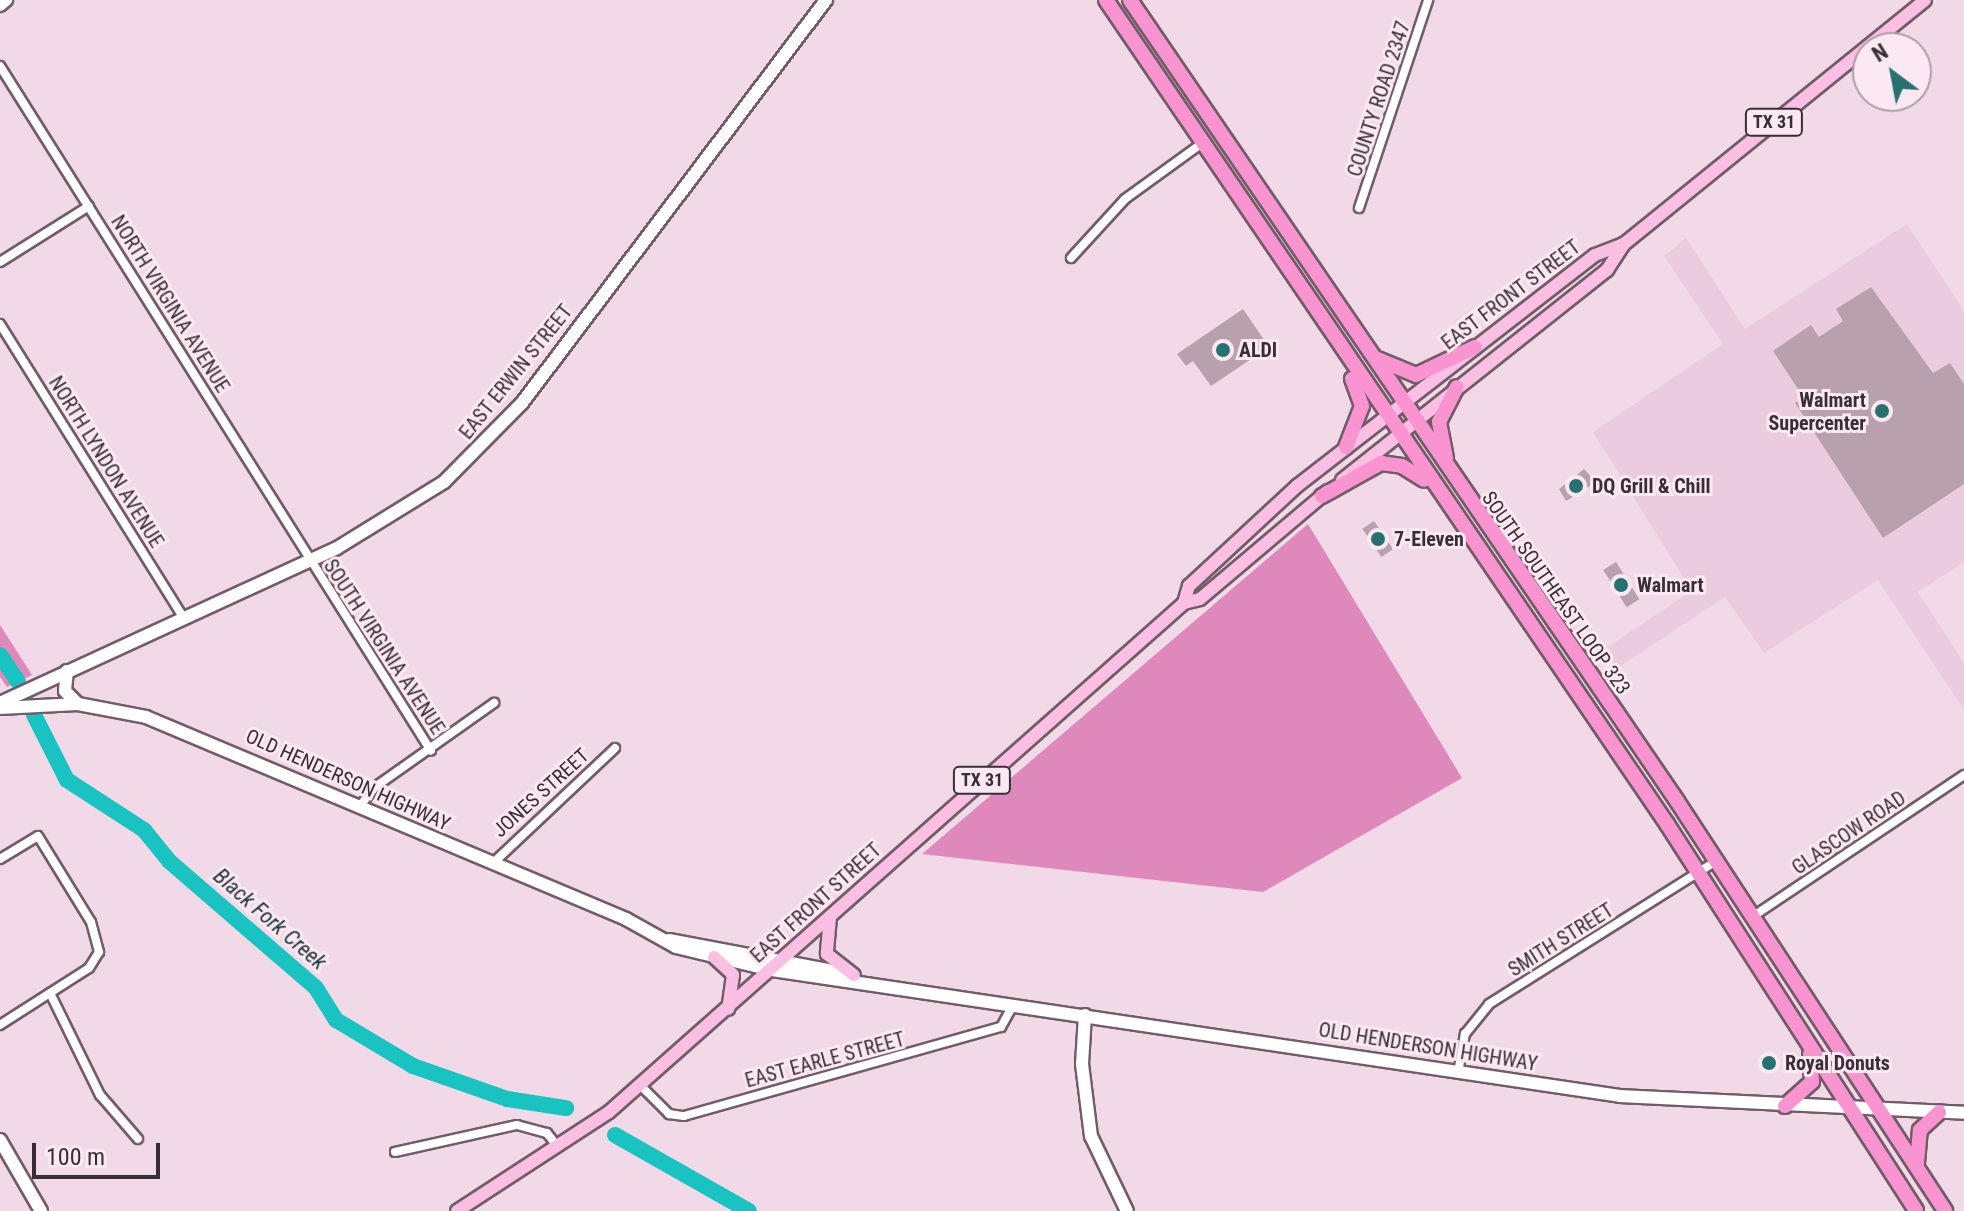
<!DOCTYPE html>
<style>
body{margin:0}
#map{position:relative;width:1964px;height:1211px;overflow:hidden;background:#f2d9e7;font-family:"Roboto Condensed",sans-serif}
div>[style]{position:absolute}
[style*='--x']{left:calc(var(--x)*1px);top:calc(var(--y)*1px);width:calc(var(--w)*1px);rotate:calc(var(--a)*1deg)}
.built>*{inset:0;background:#ebccde}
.forest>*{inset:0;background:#de88bc}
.river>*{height:16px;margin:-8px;padding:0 8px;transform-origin:8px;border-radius:8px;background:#19c3c2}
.building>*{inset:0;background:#b8a0ad;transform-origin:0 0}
.roads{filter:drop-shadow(2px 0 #715c68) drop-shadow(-2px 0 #715c68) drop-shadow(0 2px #715c68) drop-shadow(0 -2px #715c68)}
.street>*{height:8px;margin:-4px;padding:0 4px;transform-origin:4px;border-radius:4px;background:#fff}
.secondary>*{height:12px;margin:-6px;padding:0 6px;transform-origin:6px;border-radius:6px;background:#fff}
.primary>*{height:12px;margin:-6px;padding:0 6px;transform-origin:6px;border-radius:6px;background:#fbbfe3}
.highway>*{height:14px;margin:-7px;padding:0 7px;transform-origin:7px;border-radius:7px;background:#f994d1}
.dots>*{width:22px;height:22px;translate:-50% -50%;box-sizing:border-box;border:4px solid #fce8f3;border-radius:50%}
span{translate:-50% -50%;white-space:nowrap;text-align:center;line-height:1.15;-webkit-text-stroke:6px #fce8f3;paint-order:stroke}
.shield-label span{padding:2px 6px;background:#fce8f3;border:2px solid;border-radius:6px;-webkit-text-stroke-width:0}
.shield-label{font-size:18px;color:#382f34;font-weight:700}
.street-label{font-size:20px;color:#382f34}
.poi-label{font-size:20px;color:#382f34;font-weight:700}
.left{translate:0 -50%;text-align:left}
.right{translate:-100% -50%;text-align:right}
.water-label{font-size:22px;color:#223a3a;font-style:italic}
.north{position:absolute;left:1852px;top:32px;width:80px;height:80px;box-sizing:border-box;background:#fce8f3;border:2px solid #ae9ea7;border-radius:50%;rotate:328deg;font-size:22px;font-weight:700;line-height:32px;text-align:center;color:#382f34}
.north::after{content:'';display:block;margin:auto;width:28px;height:36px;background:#277171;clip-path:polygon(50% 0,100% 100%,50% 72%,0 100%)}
.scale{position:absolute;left:32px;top:1143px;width:128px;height:36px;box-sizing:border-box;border:4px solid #382f34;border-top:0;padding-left:10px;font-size:24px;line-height:28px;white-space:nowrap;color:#382f34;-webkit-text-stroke:6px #fce8f3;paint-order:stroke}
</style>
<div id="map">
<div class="built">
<div style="clip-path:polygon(1907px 224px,1964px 311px,1964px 562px,1918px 592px,1964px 663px,1964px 710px,1878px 580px,1764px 653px,1725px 597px,1616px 669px,1603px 650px,1692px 591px,1593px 432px,1723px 344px,1664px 256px,1686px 238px,1745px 329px)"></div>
</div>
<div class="forest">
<div style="clip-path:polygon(1308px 524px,1462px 778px,1263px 892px,922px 854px)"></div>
<div style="clip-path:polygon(0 625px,32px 675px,7px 687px,0 677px)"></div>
</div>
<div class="river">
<div style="--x:0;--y:655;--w:32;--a:56"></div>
<div style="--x:34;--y:715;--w:73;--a:63.1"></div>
<div style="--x:67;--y:780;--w:92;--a:33"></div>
<div style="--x:144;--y:830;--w:40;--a:51"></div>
<div style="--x:169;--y:861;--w:194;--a:40.8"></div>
<div style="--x:316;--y:988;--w:38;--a:58"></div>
<div style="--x:336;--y:1020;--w:90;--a:30.9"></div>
<div style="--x:413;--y:1066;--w:100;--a:19.3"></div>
<div style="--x:507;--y:1099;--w:60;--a:8.7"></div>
<div style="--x:615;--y:1135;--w:154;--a:29.6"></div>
</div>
<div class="building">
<div style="clip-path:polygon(1871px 287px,1933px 373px,1950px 363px,1964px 384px,1964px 484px,1883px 538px,1795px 403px,1804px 398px,1773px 351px,1811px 325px,1819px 337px,1843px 321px,1836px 309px)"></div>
<div style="clip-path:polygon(1243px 309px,1269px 347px,1211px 386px,1193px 361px,1186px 366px,1177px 354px)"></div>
<div style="clip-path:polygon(1584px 469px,1596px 482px,1566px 501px,1559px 489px)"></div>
<div style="left:1374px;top:521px;width:34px;height:14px;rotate:56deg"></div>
<div style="left:1616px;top:562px;width:44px;height:15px;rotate:58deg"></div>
</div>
<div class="roads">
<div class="street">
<div style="--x:0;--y:66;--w:809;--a:57.82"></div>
<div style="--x:1359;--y:208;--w:219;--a:-71.6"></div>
<div style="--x:1071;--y:258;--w:80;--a:-47.5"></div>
<div style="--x:1125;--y:199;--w:94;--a:-35.9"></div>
<div style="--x:0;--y:262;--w:105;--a:-32.2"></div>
<div style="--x:0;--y:324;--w:345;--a:58"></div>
<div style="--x:359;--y:807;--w:26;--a:-51"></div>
<div style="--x:375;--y:787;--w:146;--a:-35.2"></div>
<div style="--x:0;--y:859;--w:44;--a:-31.2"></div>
<div style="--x:38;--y:836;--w:101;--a:58.4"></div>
<div style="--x:91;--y:922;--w:31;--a:75"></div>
<div style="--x:99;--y:952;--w:19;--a:122"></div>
<div style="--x:89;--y:968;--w:106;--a:147.4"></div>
<div style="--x:492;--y:864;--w:169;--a:-43.3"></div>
<div style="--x:1752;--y:917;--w:255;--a:-33.8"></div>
<div style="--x:50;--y:993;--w:114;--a:63.9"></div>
<div style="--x:100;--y:1095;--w:58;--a:49.2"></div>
<div style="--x:1458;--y:1073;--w:40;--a:-80"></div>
<div style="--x:1465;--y:1034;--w:38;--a:-51"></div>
<div style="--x:1489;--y:1004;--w:268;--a:-32.2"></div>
<div style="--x:641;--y:1086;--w:40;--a:45"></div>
<div style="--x:669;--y:1114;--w:15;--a:8"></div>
<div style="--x:684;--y:1116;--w:329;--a:-15.7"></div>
<div style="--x:1001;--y:1027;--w:26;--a:-61"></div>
<div style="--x:395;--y:1152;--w:125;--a:-12.5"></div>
<div style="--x:517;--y:1125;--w:31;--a:15"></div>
<div style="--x:547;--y:1133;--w:18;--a:52"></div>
</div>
<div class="secondary">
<div style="--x:0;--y:5;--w:8;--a:-40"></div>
<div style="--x:67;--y:671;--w:20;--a:96"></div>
<div style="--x:65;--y:691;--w:18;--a:45"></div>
<div style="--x:0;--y:703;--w:371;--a:-24.7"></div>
<div style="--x:337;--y:548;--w:126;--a:-31.7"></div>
<div style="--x:444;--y:482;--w:111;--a:-45.4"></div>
<div style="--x:522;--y:403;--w:505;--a:-52.97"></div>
<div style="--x:0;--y:708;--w:78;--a:-2.9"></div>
<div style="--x:78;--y:704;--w:69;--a:10.8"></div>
<div style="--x:146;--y:717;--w:521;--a:22.82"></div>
<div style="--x:626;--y:919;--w:57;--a:29.2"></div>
<div style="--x:676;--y:947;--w:99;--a:13.5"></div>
<div style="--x:772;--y:970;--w:857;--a:8.45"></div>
<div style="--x:1620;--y:1096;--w:344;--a:2.8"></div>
<div style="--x:669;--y:940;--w:183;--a:10.7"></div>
<div style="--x:1085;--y:1015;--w:49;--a:93.5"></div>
<div style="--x:1082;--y:1064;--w:73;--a:82.9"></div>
<div style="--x:1091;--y:1136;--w:83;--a:64.4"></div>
<div style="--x:0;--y:1140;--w:82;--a:60"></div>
</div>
<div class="primary">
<div style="--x:1342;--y:480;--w:338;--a:-38.4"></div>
<div style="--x:1607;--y:270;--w:31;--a:-57"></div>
<div style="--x:1184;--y:603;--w:18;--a:-74"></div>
<div style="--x:1189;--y:586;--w:147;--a:-42.8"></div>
<div style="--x:1297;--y:486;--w:377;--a:-37.8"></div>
<div style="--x:1595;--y:255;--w:31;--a:-21"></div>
<div style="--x:1624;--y:244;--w:387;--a:-39"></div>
<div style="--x:830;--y:917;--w:37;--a:95"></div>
<div style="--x:827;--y:954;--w:34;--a:38"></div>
<div style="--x:714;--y:957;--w:26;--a:43"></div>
<div style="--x:733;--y:975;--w:34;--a:98"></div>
<div style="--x:457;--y:1211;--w:181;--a:-33.1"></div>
<div style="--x:609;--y:1112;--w:768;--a:-41.52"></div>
<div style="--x:1184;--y:603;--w:16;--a:-14"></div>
<div style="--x:1200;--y:599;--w:167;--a:-40.2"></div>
</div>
<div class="highway">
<div style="--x:1106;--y:0;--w:997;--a:55.75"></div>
<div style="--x:1667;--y:824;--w:460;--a:57.2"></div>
<div style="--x:1130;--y:0;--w:970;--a:55.67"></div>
<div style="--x:1677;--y:801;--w:490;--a:56.8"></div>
<div style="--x:1375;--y:358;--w:44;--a:22.5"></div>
<div style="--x:1416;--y:375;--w:65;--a:-25.4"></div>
<div style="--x:1346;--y:447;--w:44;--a:-68.7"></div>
<div style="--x:1362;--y:406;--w:29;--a:-110"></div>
<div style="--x:1446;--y:458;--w:37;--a:-101"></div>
<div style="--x:1439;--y:422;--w:39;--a:-63"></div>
<div style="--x:1322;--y:496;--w:68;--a:-29.2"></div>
<div style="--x:1381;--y:463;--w:21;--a:8"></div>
<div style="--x:1402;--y:466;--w:26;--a:32"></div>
<div style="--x:1785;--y:1106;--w:36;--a:-42"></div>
<div style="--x:1812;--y:1082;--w:28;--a:-94"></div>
<div style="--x:1917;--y:1163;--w:33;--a:-85"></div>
<div style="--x:1920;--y:1130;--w:26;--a:-43"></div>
</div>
</div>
<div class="dots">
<div style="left:1223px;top:350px;background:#277171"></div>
<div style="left:1882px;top:411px;background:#277171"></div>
<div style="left:1576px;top:486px;background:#277171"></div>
<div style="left:1378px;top:539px;background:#277171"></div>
<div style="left:1621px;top:585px;background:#277171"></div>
<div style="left:1769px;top:1063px;background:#277171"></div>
</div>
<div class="shield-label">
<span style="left:1774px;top:122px">TX 31</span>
<span style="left:982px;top:780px">TX 31</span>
</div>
<div class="street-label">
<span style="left:1379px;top:99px;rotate:-72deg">COUNTY ROAD 2347</span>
<span style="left:1511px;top:295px;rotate:-37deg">EAST FRONT STREET</span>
<span style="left:170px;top:304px;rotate:58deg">NORTH VIRGINIA AVENUE</span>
<span style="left:516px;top:372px;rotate:-51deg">EAST ERWIN STREET</span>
<span style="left:106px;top:462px;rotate:58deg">NORTH LYNDON AVENUE</span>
<span style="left:1556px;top:593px;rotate:55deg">SOUTH SOUTHEAST LOOP 323</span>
<span style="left:384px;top:647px;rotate:57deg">SOUTH VIRGINIA AVENUE</span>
<span style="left:348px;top:780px;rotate:24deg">OLD HENDERSON HIGHWAY</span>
<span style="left:541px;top:793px;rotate:-42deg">JONES STREET</span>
<span style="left:1849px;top:833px;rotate:-34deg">GLASCOW ROAD</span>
<span style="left:816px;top:903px;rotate:-42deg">EAST FRONT STREET</span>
<span style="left:1561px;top:940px;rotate:-32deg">SMITH STREET</span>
<span style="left:1428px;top:1047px;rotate:9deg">OLD HENDERSON HIGHWAY</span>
<span style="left:825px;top:1060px;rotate:-15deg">EAST EARLE STREET</span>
</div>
<div class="poi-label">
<span class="left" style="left:1239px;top:350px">ALDI</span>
<span class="right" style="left:1866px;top:412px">Walmart<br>Supercenter</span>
<span class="left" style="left:1592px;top:486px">DQ Grill &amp; Chill</span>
<span class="left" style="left:1394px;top:539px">7-Eleven</span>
<span class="left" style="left:1637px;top:585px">Walmart</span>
<span class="left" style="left:1785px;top:1063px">Royal Donuts</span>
</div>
<div class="water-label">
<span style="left:270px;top:919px;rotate:41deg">Black Fork Creek</span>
</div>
<div class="north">N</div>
<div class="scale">100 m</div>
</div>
